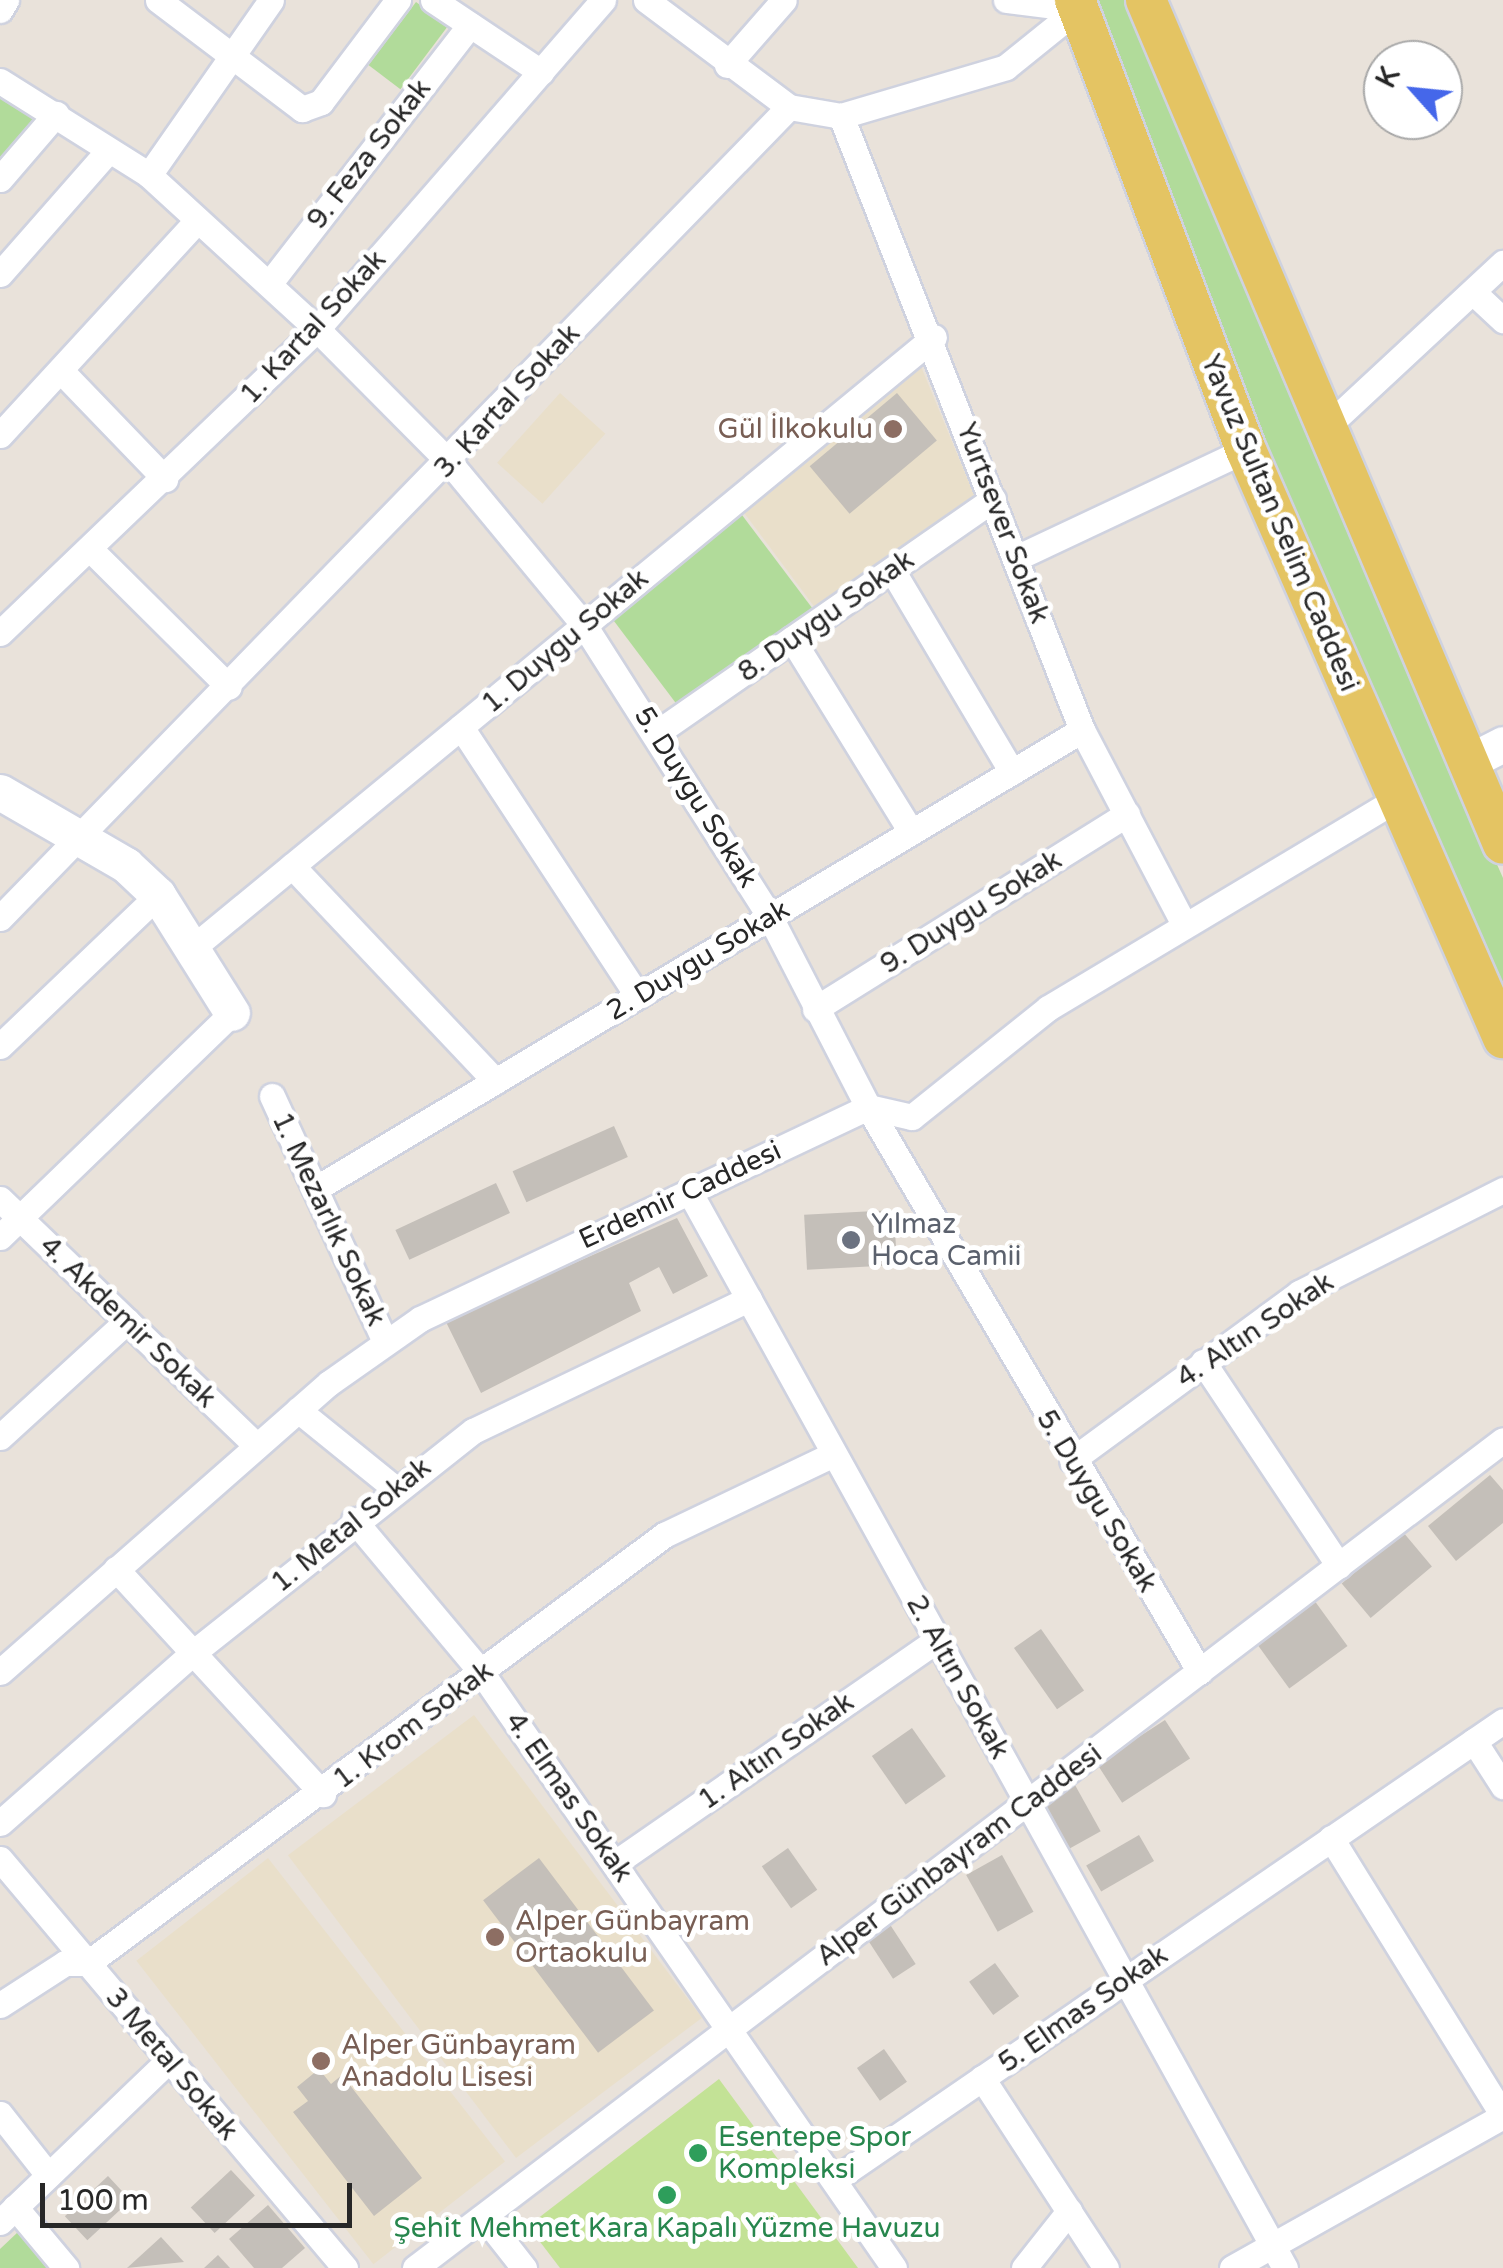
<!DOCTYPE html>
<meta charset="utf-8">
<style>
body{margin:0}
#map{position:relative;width:1503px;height:2268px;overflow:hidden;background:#e9e2da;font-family:"Varela Round",sans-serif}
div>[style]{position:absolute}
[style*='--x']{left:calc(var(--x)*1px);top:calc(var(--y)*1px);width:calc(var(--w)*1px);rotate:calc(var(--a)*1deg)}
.education>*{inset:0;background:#e9dfca;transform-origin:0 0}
.green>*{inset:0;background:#b1db9a;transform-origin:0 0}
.pitch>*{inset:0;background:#c3e296}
.building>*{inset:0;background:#c4bfb9;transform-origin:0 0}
.roads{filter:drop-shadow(2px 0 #cfd2df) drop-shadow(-2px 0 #cfd2df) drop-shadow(0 2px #cfd2df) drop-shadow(0 -2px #cfd2df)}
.street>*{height:25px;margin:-12.5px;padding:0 12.5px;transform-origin:12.5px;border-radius:12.5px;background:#fff}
.secondary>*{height:35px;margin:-17.5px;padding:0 17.5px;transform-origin:17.5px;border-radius:17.5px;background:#fff}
.primary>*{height:40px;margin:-20px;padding:0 20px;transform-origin:20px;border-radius:20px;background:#e4c463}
.dots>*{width:28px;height:28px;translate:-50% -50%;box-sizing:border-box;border:5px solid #fff;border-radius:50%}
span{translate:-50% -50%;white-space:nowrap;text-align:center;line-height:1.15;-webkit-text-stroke:10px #fff;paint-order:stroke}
.street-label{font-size:28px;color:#272727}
.education-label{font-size:28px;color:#785e54}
.right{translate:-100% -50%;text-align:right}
.left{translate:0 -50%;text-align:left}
.worship-label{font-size:28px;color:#5b616d}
.leisure-label{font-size:28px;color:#27864d}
.north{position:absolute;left:1363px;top:40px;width:100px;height:100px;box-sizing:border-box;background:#fff;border:2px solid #a9a9a9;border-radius:50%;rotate:297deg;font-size:28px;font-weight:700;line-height:40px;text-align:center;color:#272727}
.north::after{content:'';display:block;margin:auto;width:35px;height:45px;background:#4567ea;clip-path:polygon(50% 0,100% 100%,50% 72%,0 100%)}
.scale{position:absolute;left:40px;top:2183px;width:312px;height:45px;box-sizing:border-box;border:5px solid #272727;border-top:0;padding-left:12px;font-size:30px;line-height:35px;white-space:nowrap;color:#272727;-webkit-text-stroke:8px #fff;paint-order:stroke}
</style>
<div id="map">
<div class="education">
<div style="clip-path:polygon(920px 364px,974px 495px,816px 609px,742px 510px)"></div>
<div style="left:560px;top:393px;width:61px;height:94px;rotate:42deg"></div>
<div style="left:474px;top:1715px;width:379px;height:233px;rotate:53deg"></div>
<div style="left:268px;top:1858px;width:385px;height:167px;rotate:52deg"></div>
</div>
<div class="green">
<div style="clip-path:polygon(1088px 0,1129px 0,1269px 348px,1503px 878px,1503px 995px,1296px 534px)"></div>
<div style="left:416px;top:2px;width:40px;height:79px;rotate:37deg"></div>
<div style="clip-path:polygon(0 92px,38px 117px,0 163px)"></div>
<div style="left:739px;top:511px;width:124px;height:166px;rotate:53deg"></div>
<div style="clip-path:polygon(18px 2232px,49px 2268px,0 2268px,0 2249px)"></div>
</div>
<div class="pitch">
<div style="clip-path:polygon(719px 2079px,858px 2268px,560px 2268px,528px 2226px)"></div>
</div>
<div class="building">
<div style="left:897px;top:393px;width:62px;height:114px;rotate:50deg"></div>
<div style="left:614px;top:1126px;width:34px;height:111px;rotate:66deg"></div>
<div style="left:496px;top:1183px;width:33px;height:111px;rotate:65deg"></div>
<div style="left:894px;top:1210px;width:55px;height:90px;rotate:87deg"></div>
<div style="clip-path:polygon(677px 1218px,708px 1276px,673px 1294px,659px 1267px,629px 1283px,641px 1311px,481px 1393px,445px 1320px)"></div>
<div style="clip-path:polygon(1490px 1475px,1503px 1490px,1503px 1523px,1456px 1561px,1428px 1526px)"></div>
<div style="left:1403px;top:1532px;width:45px;height:80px;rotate:50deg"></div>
<div style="left:1314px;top:1600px;width:57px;height:72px;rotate:54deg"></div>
<div style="left:1041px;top:1629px;width:75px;height:33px;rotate:55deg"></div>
<div style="left:1165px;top:1720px;width:46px;height:81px;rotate:57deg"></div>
<div style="left:912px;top:1728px;width:59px;height:49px;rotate:55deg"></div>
<div style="left:1075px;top:1785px;width:53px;height:36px;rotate:61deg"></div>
<div style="left:1139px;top:1835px;width:30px;height:61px;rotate:60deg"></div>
<div style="left:788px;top:1848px;width:51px;height:32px;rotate:55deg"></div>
<div style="left:1002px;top:1855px;width:65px;height:41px;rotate:61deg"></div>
<div style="left:539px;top:1858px;width:191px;height:70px;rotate:53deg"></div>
<div style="left:889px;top:1923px;width:49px;height:27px;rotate:57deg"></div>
<div style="left:995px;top:1963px;width:41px;height:32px;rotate:54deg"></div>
<div style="left:884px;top:2049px;width:40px;height:33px;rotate:55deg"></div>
<div style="clip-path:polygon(319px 2069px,331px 2084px,342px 2075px,422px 2178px,374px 2216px,293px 2112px,308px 2101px,297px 2087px)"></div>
<div style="left:231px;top:2170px;width:35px;height:55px;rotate:47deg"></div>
<div style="left:108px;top:2176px;width:33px;height:59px;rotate:47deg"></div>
<div style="clip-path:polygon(268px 2205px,305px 2248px,282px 2268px,254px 2268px,229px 2239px)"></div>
<div style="clip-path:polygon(161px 2237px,184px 2262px,127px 2268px)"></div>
<div style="clip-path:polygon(218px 2255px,230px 2268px,204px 2268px)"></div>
</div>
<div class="roads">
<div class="street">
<div style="--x:158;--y:0;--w:181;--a:37.1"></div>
<div style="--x:302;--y:109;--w:20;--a:-20"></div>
<div style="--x:321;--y:102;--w:128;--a:-53"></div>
<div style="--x:433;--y:0;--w:130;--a:33.7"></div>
<div style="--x:646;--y:0;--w:179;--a:36.8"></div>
<div style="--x:1006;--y:0;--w:73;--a:7.1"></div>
<div style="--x:0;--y:10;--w:12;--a:-59"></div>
<div style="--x:727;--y:65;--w:86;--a:-48.8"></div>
<div style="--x:0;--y:81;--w:176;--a:32.2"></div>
<div style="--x:149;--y:175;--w:228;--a:42.5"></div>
<div style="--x:317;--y:329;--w:189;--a:45.2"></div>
<div style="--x:450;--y:463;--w:210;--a:50.4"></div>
<div style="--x:584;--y:625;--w:346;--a:57.5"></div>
<div style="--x:770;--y:917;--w:214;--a:62.7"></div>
<div style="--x:868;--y:1107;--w:655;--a:59.56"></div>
<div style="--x:841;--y:116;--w:660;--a:68.57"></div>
<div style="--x:1082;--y:730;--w:217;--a:62.3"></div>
<div style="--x:149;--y:175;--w:213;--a:-55.1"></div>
<div style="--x:0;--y:179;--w:86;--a:-49.3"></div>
<div style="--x:0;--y:274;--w:164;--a:-48.7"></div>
<div style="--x:269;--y:284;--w:328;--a:-52.2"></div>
<div style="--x:1474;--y:293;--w:40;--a:43"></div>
<div style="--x:64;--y:374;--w:146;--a:46.1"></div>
<div style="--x:1322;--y:431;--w:247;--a:-42.9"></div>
<div style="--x:0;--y:435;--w:292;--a:-47.4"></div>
<div style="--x:91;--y:550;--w:194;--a:44.8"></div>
<div style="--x:1016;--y:558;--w:254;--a:-25.2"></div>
<div style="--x:892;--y:570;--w:235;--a:59.3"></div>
<div style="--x:0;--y:633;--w:439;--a:-43.8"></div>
<div style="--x:317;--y:329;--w:436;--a:-49"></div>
<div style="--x:792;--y:639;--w:227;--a:58.3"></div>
<div style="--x:461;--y:727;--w:322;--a:56.7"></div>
<div style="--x:658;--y:732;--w:408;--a:-34.8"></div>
<div style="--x:292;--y:866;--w:296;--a:46.6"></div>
<div style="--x:0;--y:918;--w:1131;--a:-45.79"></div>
<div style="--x:789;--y:107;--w:53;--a:9.8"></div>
<div style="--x:841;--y:116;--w:172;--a:-16.5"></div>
<div style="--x:1006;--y:67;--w:92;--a:-38.9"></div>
<div style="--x:196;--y:945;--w:956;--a:-39.48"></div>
<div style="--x:815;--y:1009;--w:368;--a:-32"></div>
<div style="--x:0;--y:1046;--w:219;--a:-43.7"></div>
<div style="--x:272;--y:1096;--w:271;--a:65.3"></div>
<div style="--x:315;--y:1189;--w:894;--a:-30.9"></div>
<div style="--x:689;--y:1191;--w:1231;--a:61.04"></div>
<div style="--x:0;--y:1199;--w:356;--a:43.9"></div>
<div style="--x:0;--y:1237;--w:322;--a:-44"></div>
<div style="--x:1203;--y:1362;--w:245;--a:56.3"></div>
<div style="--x:298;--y:1410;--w:122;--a:39"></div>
<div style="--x:0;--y:1437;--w:172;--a:-42.4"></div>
<div style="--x:1072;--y:1460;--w:282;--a:-36.3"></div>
<div style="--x:1299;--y:1293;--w:229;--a:-26.8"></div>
<div style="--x:354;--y:1520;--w:198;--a:50.1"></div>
<div style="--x:481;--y:1672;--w:725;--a:55.28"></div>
<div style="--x:116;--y:1569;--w:306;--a:47.4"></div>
<div style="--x:0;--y:1672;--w:438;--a:-41.3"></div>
<div style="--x:329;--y:1383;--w:111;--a:-35.1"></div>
<div style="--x:420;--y:1319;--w:496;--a:-25.3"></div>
<div style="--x:868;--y:1107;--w:45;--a:12.8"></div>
<div style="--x:912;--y:1117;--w:174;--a:-38.7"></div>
<div style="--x:1048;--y:1008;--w:409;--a:-30.9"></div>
<div style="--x:1474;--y:1741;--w:54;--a:57.2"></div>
<div style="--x:0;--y:1823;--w:259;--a:-41.4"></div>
<div style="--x:194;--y:1652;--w:356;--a:-38.4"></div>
<div style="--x:473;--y:1431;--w:306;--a:-25.6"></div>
<div style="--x:1331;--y:1838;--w:326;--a:58.2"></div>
<div style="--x:0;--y:1859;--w:535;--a:49.85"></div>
<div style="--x:615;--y:1863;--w:392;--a:-34.7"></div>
<div style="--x:0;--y:2005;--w:77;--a:-32.9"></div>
<div style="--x:65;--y:1963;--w:23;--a:0"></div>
<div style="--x:88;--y:1963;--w:718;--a:-36.61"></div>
<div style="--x:664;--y:1535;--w:188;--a:-25.5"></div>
<div style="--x:982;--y:2078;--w:227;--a:56.9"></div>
<div style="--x:0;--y:2114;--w:78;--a:51.8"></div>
<div style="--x:834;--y:2180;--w:811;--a:-34.45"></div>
<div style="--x:15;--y:2207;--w:80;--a:50.1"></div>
<div style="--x:484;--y:2217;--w:65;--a:51.9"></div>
<div style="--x:0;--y:2222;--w:234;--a:-43.8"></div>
<div style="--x:415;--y:2268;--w:1367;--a:-37.27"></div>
<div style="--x:1024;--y:2268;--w:73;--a:-51.7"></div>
<div style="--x:1232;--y:2268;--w:311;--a:-29.3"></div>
</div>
<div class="secondary">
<div style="--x:1468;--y:762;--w:39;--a:-27"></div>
<div style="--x:0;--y:792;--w:146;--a:30.1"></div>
<div style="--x:126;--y:865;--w:44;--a:43.2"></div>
<div style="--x:158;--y:895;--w:139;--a:57.9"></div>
</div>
<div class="primary">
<div style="--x:1075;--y:0;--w:481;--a:69.2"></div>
<div style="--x:1246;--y:450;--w:642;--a:66.39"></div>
<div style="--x:1146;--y:0;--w:916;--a:67.07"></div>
</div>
</div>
<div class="dots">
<div style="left:893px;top:429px;background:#8d6e63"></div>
<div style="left:851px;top:1240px;background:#6b7280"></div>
<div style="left:495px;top:1937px;background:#8d6e63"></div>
<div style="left:321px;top:2061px;background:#8d6e63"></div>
<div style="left:698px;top:2153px;background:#2e9e5b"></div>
<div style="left:667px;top:2195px;background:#2e9e5b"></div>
</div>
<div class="street-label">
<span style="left:369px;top:154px;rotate:-52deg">9. Feza Sokak</span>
<span style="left:313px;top:327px;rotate:-47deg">1. Kartal Sokak</span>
<span style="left:507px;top:401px;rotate:-47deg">3. Kartal Sokak</span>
<span style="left:1003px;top:523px;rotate:69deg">Yurtsever Sokak</span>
<span style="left:1280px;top:523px;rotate:67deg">Yavuz Sultan Selim Caddesi</span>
<span style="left:826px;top:616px;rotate:-35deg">8. Duygu Sokak</span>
<span style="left:565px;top:641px;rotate:-40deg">1. Duygu Sokak</span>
<span style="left:696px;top:797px;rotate:58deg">5. Duygu Sokak</span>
<span style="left:971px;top:912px;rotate:-32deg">9. Duygu Sokak</span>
<span style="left:698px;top:960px;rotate:-31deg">2. Duygu Sokak</span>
<span style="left:680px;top:1195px;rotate:-25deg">Erdemir Caddesi</span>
<span style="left:329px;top:1219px;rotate:65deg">1. Mezarlık Sokak</span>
<span style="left:128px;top:1322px;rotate:44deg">4. Akdemir Sokak</span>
<span style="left:1255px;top:1330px;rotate:-34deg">4. Altın Sokak</span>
<span style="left:1097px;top:1501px;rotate:59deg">5. Duygu Sokak</span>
<span style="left:351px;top:1525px;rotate:-39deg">1. Metal Sokak</span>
<span style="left:958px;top:1677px;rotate:61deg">2. Altın Sokak</span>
<span style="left:413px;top:1725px;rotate:-37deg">1. Krom Sokak</span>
<span style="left:776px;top:1751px;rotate:-35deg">1. Altın Sokak</span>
<span style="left:569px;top:1797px;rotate:55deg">4. Elmas Sokak</span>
<span style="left:959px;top:1855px;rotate:-37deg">Alper Günbayram Caddesi</span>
<span style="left:1083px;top:2009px;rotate:-35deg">5. Elmas Sokak</span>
<span style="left:172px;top:2064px;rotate:50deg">3 Metal Sokak</span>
</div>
<div class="education-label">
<span class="right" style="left:873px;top:429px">Gül İlkokulu</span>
<span class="left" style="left:515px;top:1937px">Alper Günbayram<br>Ortaokulu</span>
<span class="left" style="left:341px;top:2061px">Alper Günbayram<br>Anadolu Lisesi</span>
</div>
<div class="worship-label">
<span class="left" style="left:871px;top:1240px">Yılmaz<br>Hoca Camii</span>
</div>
<div class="leisure-label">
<span class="left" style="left:718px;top:2153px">Esentepe Spor<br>Kompleksi</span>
<span style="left:667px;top:2228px">Şehit Mehmet Kara Kapalı Yüzme Havuzu</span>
</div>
<div class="north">K</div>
<div class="scale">100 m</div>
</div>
